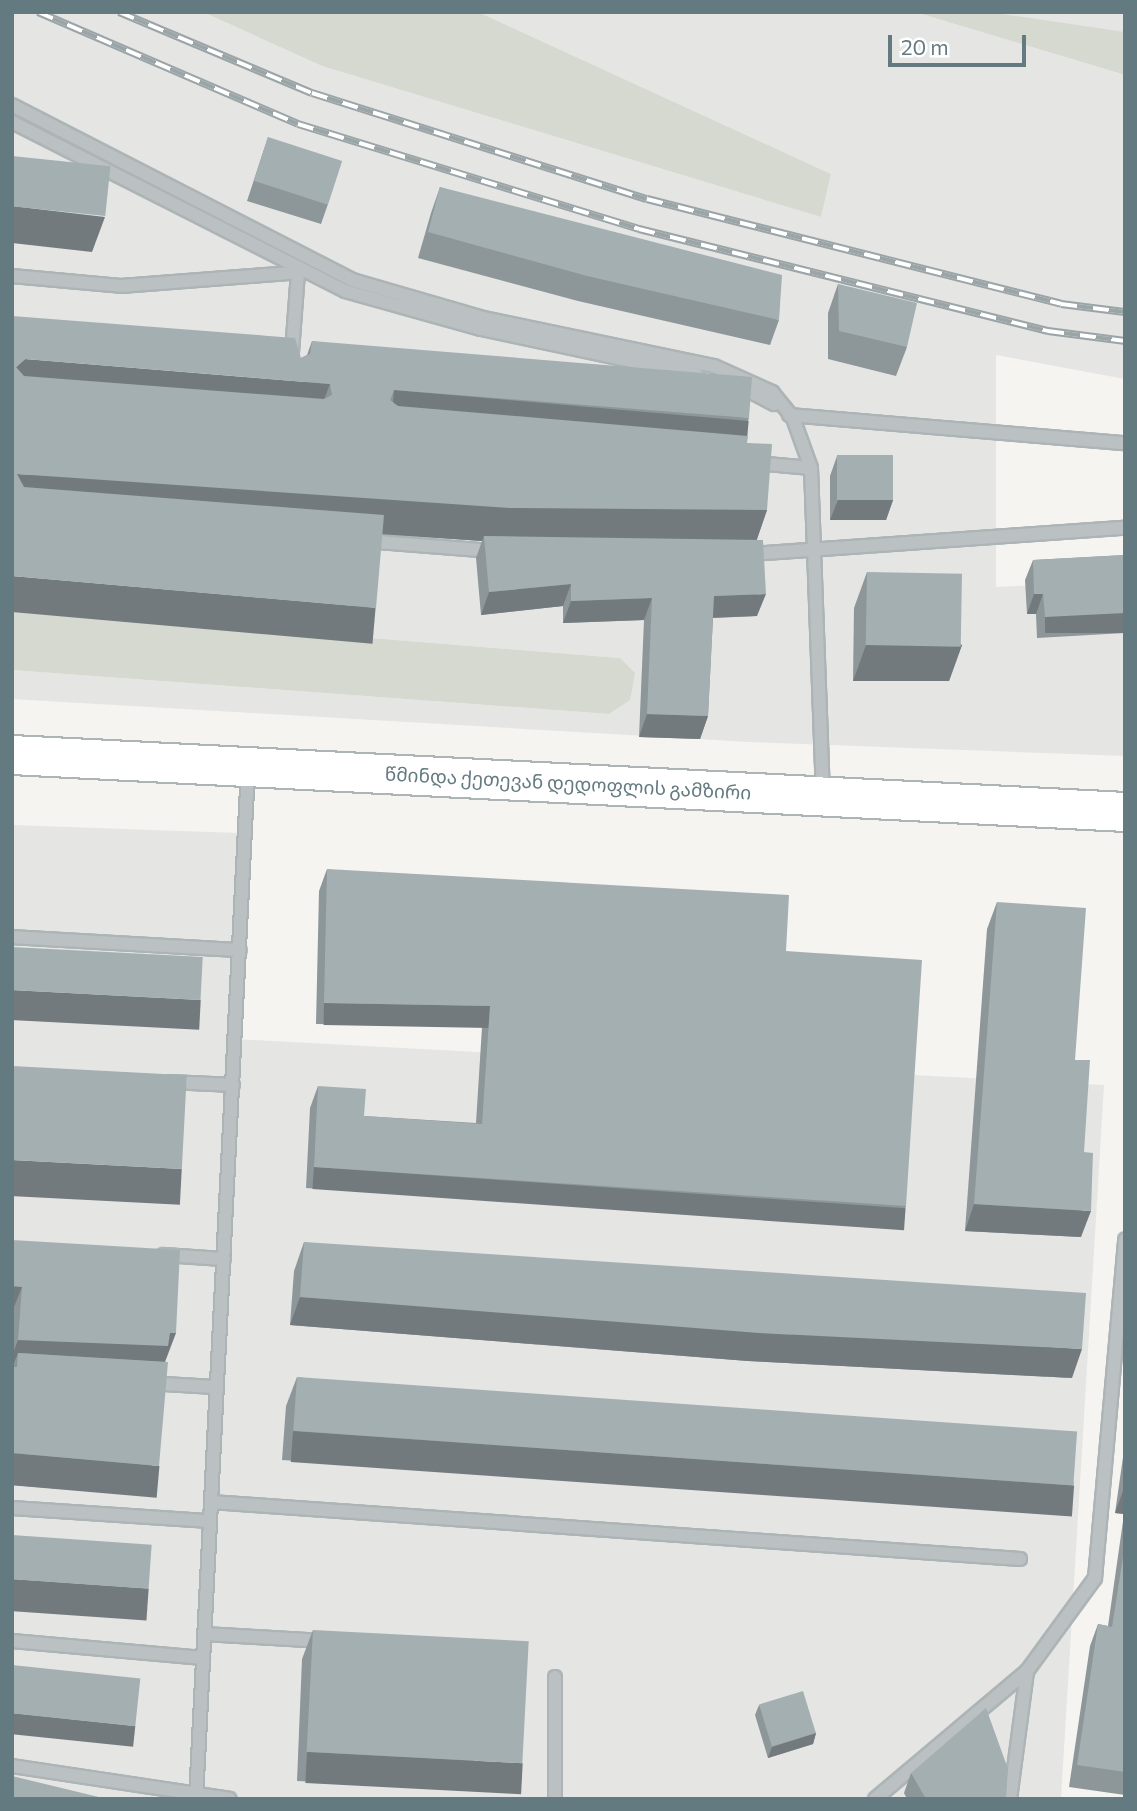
<!DOCTYPE html>
<meta charset="utf-8">
<style>
body{margin:0}
#map{position:relative;width:1137px;height:1811px;overflow:hidden;background:#f5f4f1;font-family:Commissioner,"Noto Sans Georgian",sans-serif}
div>[style]{position:absolute}
[style*='--x']{left:calc(var(--x)*1px);top:calc(var(--y)*1px);width:calc(var(--w)*1px);rotate:calc(var(--a)*1deg)}
.built>*{inset:0;background:#e5e5e4}
.green>*{inset:0;background:#d5d9d0}
.roads{filter:drop-shadow(2px 0 #adb4b6) drop-shadow(-2px 0 #adb4b6) drop-shadow(0 2px #adb4b6) drop-shadow(0 -2px #adb4b6)}
.minor>*{height:12px;margin:-6px;padding:0 6px;transform-origin:6px;border-radius:6px;background:#bbc1c3}
.major>*{height:38px;margin:-19px;padding:0 19px;transform-origin:19px;border-radius:19px;background:#fff}
.rail>*{height:8px;margin-top:-4px;transform-origin:0;background:repeating-linear-gradient(90deg,#fff 0 16px,#9ba5a8 0 32px);box-sizing:border-box;border-block:2px solid #9ba5a8}
.wall>*{inset:0;background:#8d9699}
.shaded-wall>*{inset:0;background:#737a7d;transform-origin:0 0}
.building>*{inset:0;background:#a4afb2;transform-origin:0 0}
span{translate:-50% -50%;white-space:nowrap;text-align:center;line-height:1.15;-webkit-text-stroke:7px #fff;paint-order:stroke}
.street-label{font-size:19px;color:#647a81}
.frame{position:absolute;inset:0;border:14px solid #647a81;pointer-events:none}
.scale{position:absolute;left:888px;top:35px;width:138px;height:32px;box-sizing:border-box;border:4px solid #647a81;border-top:0;padding-left:9px;font-size:21px;line-height:24px;white-space:nowrap;color:#647a81;-webkit-text-stroke:5px #fff;paint-order:stroke}
</style>
<div id="map">
<div class="built">
<div style="clip-path:polygon(12px 12px,203px 12px,322px 66px,821px 217px,831px 174px,478px 12px,915px 12px,1125px 75px,1125px 379px,996px 355px,996px 587px,1125px 581px,1125px 756px,749px 742px,12px 699px,12px 670px,609px 714px,620px 658px,12px 609px)"></div>
<div style="clip-path:polygon(988px 12px,1125px 12px,1125px 32px,1049px 23px)"></div>
<div style="clip-path:polygon(12px 825px,238px 833px,233px 1039px,1104px 1085px,1061px 1799px,12px 1799px)"></div>
</div>
<div class="green">
<div style="clip-path:polygon(203px 12px,478px 12px,831px 174px,821px 217px,322px 66px)"></div>
<div style="clip-path:polygon(915px 12px,988px 12px,1125px 32px,1125px 75px)"></div>
<div style="clip-path:polygon(12px 609px,620px 658px,635px 673px,630px 700px,609px 714px,12px 670px)"></div>
</div>
<div class="roads">
<div class="minor">
<div style="--x:12;--y:105;--w:382;--a:27.2"></div>
<div style="--x:352;--y:280;--w:137;--a:16.1"></div>
<div style="--x:484;--y:318;--w:235;--a:11.8"></div>
<div style="--x:714;--y:366;--w:64;--a:24.1"></div>
<div style="--x:772;--y:392;--w:33;--a:51"></div>
<div style="--x:793;--y:418;--w:53;--a:70.2"></div>
<div style="--x:811;--y:468;--w:326;--a:87.9"></div>
<div style="--x:12;--y:122;--w:373;--a:26.9"></div>
<div style="--x:345;--y:291;--w:141;--a:15.6"></div>
<div style="--x:481;--y:329;--w:221;--a:12"></div>
<div style="--x:12;--y:276;--w:109;--a:5.2"></div>
<div style="--x:121;--y:286;--w:181;--a:-4.4"></div>
<div style="--x:292;--y:352;--w:79;--a:-85.7"></div>
<div style="--x:738;--y:385;--w:41;--a:27.8"></div>
<div style="--x:789;--y:415;--w:337;--a:4.8"></div>
<div style="--x:756;--y:463;--w:55;--a:5.2"></div>
<div style="--x:365;--y:541;--w:128;--a:4.5"></div>
<div style="--x:750;--y:554;--w:376;--a:-4"></div>
<div style="--x:12;--y:937;--w:228;--a:3.3"></div>
<div style="--x:170;--y:1082;--w:63;--a:2.7"></div>
<div style="--x:163;--y:1255;--w:61;--a:3.8"></div>
<div style="--x:149;--y:1383;--w:68;--a:3.4"></div>
<div style="--x:211;--y:1502;--w:811;--a:4.03"></div>
<div style="--x:12;--y:1508;--w:198;--a:3.8"></div>
<div style="--x:204;--y:1634;--w:120;--a:3.3"></div>
<div style="--x:12;--y:1641;--w:192;--a:5.1"></div>
<div style="--x:555;--y:1677;--w:122;--a:90"></div>
<div style="--x:12;--y:1766;--w:220;--a:8.6"></div>
<div style="--x:196;--y:1799;--w:1030;--a:-87.11"></div>
<div style="--x:875;--y:1799;--w:199;--a:-40.1"></div>
<div style="--x:1027;--y:1671;--w:115;--a:-53.8"></div>
<div style="--x:1095;--y:1578;--w:340;--a:-84.9"></div>
<div style="--x:1010;--y:1799;--w:129;--a:-82.4"></div>
</div>
<div class="major">
<div style="--x:12;--y:755;--w:1114;--a:2.93"></div>
</div>
</div>
<div class="rail">
<div style="--x:38;--y:12;--w:283;--a:23.3"></div>
<div style="--x:298;--y:124;--w:357;--a:17.1"></div>
<div style="--x:639;--y:229;--w:422;--a:14"></div>
<div style="--x:1048;--y:331;--w:78;--a:7.4"></div>
<div style="--x:119;--y:12;--w:209;--a:22.8"></div>
<div style="--x:312;--y:93;--w:351;--a:17.6"></div>
<div style="--x:647;--y:199;--w:427;--a:14.2"></div>
<div style="--x:1061;--y:304;--w:64;--a:7.1"></div>
</div>
<div class="wall">
<div style="clip-path:polygon(268px 137px,328px 204px,321px 224px,247px 201px)"></div>
<div style="clip-path:polygon(440px 187px,779px 320px,770px 345px,578px 301px,418px 258px,431px 213px)"></div>
<div style="clip-path:polygon(838px 284px,907px 347px,896px 376px,828px 359px,828px 313px)"></div>
<div style="clip-path:polygon(312px 341px,749px 418px,743px 435px,747px 443px,767px 510px,757px 539px,757px 616px,713px 618px,708px 716px,700px 739px,639px 737px,644px 620px,563px 623px,563px 606px,481px 615px,476px 558px,482px 541px,382px 534px,363px 643px,301px 358px,307px 355px)"></div>
<div style="clip-path:polygon(837px 456px,893px 500px,886px 520px,830px 520px,830px 476px)"></div>
<div style="clip-path:polygon(1125px 555px,1125px 633px,1037px 638px,1036px 614px,1027px 614px,1025px 580px,1033px 560px)"></div>
<div style="clip-path:polygon(867px 572px,962px 645px,949px 681px,853px 681px,854px 608px)"></div>
<div style="clip-path:polygon(327px 869px,786px 951px,906px 1206px,899px 1227px,306px 1188px,310px 1108px,318px 1086px,364px 1116px,476px 1123px,482px 1027px,316px 1024px,319px 891px)"></div>
<div style="clip-path:polygon(997px 902px,1075px 1060px,1084px 1152px,1081px 1237px,965px 1231px,987px 929px)"></div>
<div style="clip-path:polygon(12px 1240px,165px 1362px,148px 1496px,12px 1485px)"></div>
<div style="clip-path:polygon(304px 1242px,1072px 1378px,748px 1361px,290px 1325px,294px 1271px)"></div>
<div style="clip-path:polygon(297px 1377px,1074px 1482px,1064px 1511px,282px 1460px,286px 1406px)"></div>
<div style="clip-path:polygon(1125px 1452px,1125px 1795px,1069px 1787px,1090px 1646px,1098px 1624px,1108px 1626px,1124px 1514px,1115px 1513px,1123px 1457px)"></div>
<div style="clip-path:polygon(313px 1630px,512px 1791px,297px 1781px,302px 1659px)"></div>
<div style="clip-path:polygon(759px 1705px,816px 1733px,813px 1744px,768px 1758px,755px 1715px)"></div>
<div style="clip-path:polygon(911px 1773px,1006px 1799px,907px 1799px,904px 1793px)"></div>
</div>
<div class="shaded-wall">
<div style="clip-path:polygon(12px 206px,105px 217px,92px 252px,12px 243px)"></div>
<div style="clip-path:polygon(25px 359px,330px 384px,317px 418px,13px 393px,16px 367px)"></div>
<div style="left:394px;top:390px;width:356px;height:36px;rotate:5deg"></div>
<div style="clip-path:polygon(17px 474px,767px 510px,755px 545px,484px 536px,482px 541px,12px 509px)"></div>
<div style="clip-path:polygon(838px 500px,893px 500px,886px 520px,830px 520px)"></div>
<div style="left:12px;top:576px;width:365px;height:36px;rotate:5deg"></div>
<div style="clip-path:polygon(571px 584px,563px 606px,481px 615px,489px 592px)"></div>
<div style="clip-path:polygon(766px 594px,757px 616px,706px 618px,714px 596px)"></div>
<div style="clip-path:polygon(1034px 594px,1043px 594px,1036px 614px,1027px 614px)"></div>
<div style="clip-path:polygon(652px 598px,644px 620px,563px 623px,571px 601px)"></div>
<div style="left:1125px;top:613px;width:20px;height:80px;rotate:90deg"></div>
<div style="clip-path:polygon(866px 645px,962px 645px,949px 681px,853px 681px)"></div>
<div style="clip-path:polygon(647px 714px,708px 716px,700px 739px,639px 737px)"></div>
<div style="left:12px;top:990px;width:189px;height:30px;rotate:3deg"></div>
<div style="left:324px;top:1003px;width:166px;height:22px;rotate:1deg"></div>
<div style="left:12px;top:1160px;width:170px;height:36px;rotate:3deg"></div>
<div style="left:314px;top:1167px;width:593px;height:22px;rotate:4deg"></div>
<div style="clip-path:polygon(974px 1204px,1091px 1211px,1081px 1237px,965px 1231px)"></div>
<div style="clip-path:polygon(12px 1286px,22px 1287px,12px 1312px)"></div>
<div style="clip-path:polygon(300px 1297px,1082px 1349px,1072px 1378px,748px 1361px,290px 1325px)"></div>
<div style="clip-path:polygon(170px 1333px,176px 1333px,165px 1362px,18px 1353px,12px 1368px,12px 1356px,18px 1340px)"></div>
<div style="left:293px;top:1431px;width:783px;height:31px;rotate:4deg"></div>
<div style="left:12px;top:1453px;width:148px;height:32px;rotate:5deg"></div>
<div style="clip-path:polygon(1123px 1491px,1125px 1491px,1124px 1514px,1115px 1513px)"></div>
<div style="left:12px;top:1579px;width:137px;height:32px;rotate:4deg"></div>
<div style="left:12px;top:1713px;width:124px;height:21px;rotate:6deg"></div>
<div style="clip-path:polygon(816px 1733px,813px 1744px,768px 1758px,772px 1747px)"></div>
<div style="left:307px;top:1752px;width:216px;height:31px;rotate:3deg"></div>
</div>
<div class="building">
<div style="left:268px;top:137px;width:78px;height:46px;rotate:18deg"></div>
<div style="left:12px;top:156px;width:99px;height:50px;rotate:6deg"></div>
<div style="clip-path:polygon(440px 187px,782px 275px,779px 320px,587px 276px,428px 232px)"></div>
<div style="clip-path:polygon(838px 284px,917px 303px,907px 347px,839px 331px)"></div>
<div style="clip-path:polygon(evenodd,12px 316px,295px 338px,301px 358px,310px 354px,312px 341px,752px 377px,749px 418px,394px 390px,390px 400px,398px 406px,748px 436px,747px 443px,772px 444px,767px 510px,510px 508px,17px 474px,24px 487px,384px 515px,376px 608px,12px 576px,12px 316px,25px 359px,330px 384px,332px 395px,324px 399px,24px 376px,16px 367px,25px 359px)"></div>
<div style="left:893px;top:455px;width:45px;height:56px;rotate:90deg"></div>
<div style="clip-path:polygon(484px 536px,763px 540px,766px 594px,714px 596px,708px 716px,647px 714px,652px 598px,571px 601px,571px 584px,489px 592px)"></div>
<div style="clip-path:polygon(1125px 555px,1125px 613px,1045px 617px,1043px 594px,1034px 594px,1033px 560px)"></div>
<div style="left:867px;top:572px;width:95px;height:73px;rotate:1deg"></div>
<div style="clip-path:polygon(327px 869px,789px 895px,786px 951px,922px 960px,906px 1206px,314px 1167px,318px 1086px,366px 1089px,364px 1116px,482px 1124px,490px 1006px,324px 1003px)"></div>
<div style="clip-path:polygon(997px 902px,1086px 908px,1075px 1060px,1090px 1060px,1084px 1152px,1093px 1153px,1091px 1211px,974px 1204px)"></div>
<div style="left:12px;top:947px;width:191px;height:43px;rotate:3deg"></div>
<div style="left:12px;top:1066px;width:175px;height:94px;rotate:3deg"></div>
<div style="clip-path:polygon(12px 1240px,180px 1250px,176px 1333px,170px 1333px,168px 1346px,18px 1340px,22px 1287px,12px 1286px)"></div>
<div style="clip-path:polygon(304px 1242px,1086px 1293px,1082px 1349px,759px 1333px,300px 1297px)"></div>
<div style="clip-path:polygon(18px 1353px,168px 1362px,159px 1466px,12px 1453px,12px 1367px,17px 1367px)"></div>
<div style="left:297px;top:1377px;width:782px;height:54px;rotate:4deg"></div>
<div style="left:12px;top:1535px;width:140px;height:44px;rotate:4deg"></div>
<div style="clip-path:polygon(1125px 1544px,1125px 1772px,1077px 1765px,1098px 1624px,1112px 1627px)"></div>
<div style="left:313px;top:1630px;width:216px;height:122px;rotate:3deg"></div>
<div style="left:12px;top:1665px;width:129px;height:48px;rotate:6deg"></div>
<div style="left:803px;top:1691px;width:44px;height:46px;rotate:73deg"></div>
<div style="clip-path:polygon(986px 1708px,1008px 1769px,1006px 1799px,926px 1799px,911px 1773px)"></div>
<div style="clip-path:polygon(12px 1776px,107px 1799px,12px 1799px)"></div>
</div>
<div class="street-label">
<span style="left:568px;top:783px;rotate:3deg">წმინდა ქეთევან დედოფლის გამზირი</span>
</div>
<div class="frame"></div>
<div class="scale">20 m</div>
</div>
